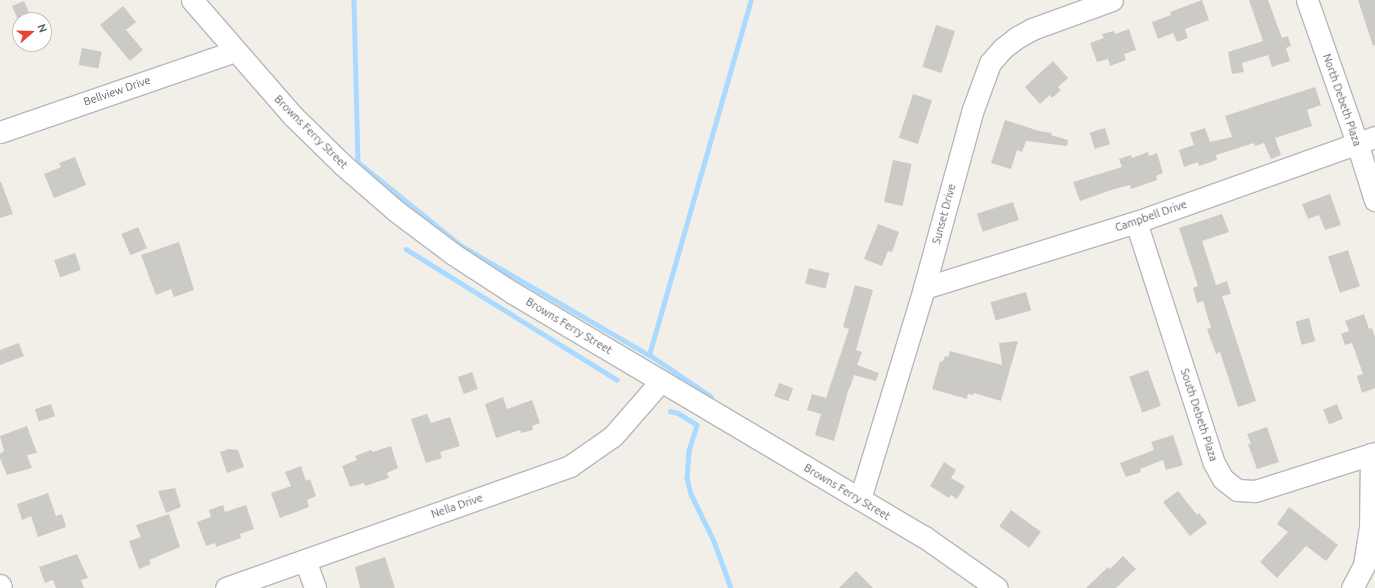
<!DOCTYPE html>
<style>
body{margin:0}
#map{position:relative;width:1375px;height:588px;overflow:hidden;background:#f1efe8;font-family:Ubuntu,sans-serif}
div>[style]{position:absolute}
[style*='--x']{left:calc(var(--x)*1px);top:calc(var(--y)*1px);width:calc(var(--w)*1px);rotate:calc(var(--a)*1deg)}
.stream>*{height:4.5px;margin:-2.25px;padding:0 2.25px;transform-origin:2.25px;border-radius:2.25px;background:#aadaff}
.building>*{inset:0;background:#cccac5;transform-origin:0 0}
.roads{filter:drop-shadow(1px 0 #b5b8bc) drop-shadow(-1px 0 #b5b8bc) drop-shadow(0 1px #b5b8bc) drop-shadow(0 -1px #b5b8bc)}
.minor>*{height:21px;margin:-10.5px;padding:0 10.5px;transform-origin:10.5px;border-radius:10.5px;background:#fff}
span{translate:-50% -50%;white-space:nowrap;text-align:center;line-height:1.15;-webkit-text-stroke:3px #fff;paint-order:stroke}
.street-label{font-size:11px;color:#5f6368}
.north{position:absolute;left:12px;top:12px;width:40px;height:40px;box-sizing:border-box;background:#fff;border:1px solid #bfc1c3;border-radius:50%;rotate:70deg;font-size:11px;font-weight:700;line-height:16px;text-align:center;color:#5f6368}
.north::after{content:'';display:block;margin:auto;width:14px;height:18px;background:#ea4335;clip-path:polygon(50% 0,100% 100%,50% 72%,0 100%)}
</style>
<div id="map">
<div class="stream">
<div style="--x:354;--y:0;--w:162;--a:88.6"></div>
<div style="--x:358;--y:162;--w:132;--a:39.1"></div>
<div style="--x:460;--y:245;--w:219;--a:30.2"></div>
<div style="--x:406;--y:249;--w:248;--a:31.8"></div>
<div style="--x:711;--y:397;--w:75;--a:-145.9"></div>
<div style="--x:649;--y:355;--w:369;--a:-74"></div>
<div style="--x:670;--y:411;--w:8;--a:14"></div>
<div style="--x:678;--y:413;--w:22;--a:32"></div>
<div style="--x:697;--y:425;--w:27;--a:107"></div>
<div style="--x:689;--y:451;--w:27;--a:94"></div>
<div style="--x:687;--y:478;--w:16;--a:76"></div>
<div style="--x:691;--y:494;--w:52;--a:63.9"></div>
<div style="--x:714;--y:541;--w:50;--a:70.1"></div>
</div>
<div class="building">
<div style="clip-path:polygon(1202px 0,1209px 20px,1185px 29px,1188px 38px,1177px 42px,1173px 33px,1158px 39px,1152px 22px,1171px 15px,1170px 12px)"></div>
<div style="clip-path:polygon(1249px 0,1268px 0,1282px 38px,1288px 36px,1291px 46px,1286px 48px,1290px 61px,1272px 67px,1268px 55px,1242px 63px,1244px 72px,1232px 74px,1228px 52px,1263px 41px)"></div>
<div style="clip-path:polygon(1358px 0,1375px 0,1375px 45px,1373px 46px)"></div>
<div style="clip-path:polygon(24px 1px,32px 20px,18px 20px,12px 6px)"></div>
<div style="clip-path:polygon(123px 6px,136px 22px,126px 30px,143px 50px,130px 61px,100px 25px)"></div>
<div style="left:936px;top:25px;width:20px;height:44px;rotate:18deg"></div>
<div style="clip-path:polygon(1129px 29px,1136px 50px,1124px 54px,1126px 60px,1110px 66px,1108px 59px,1097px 62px,1090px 43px,1104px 38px,1102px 34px,1114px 31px,1115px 34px)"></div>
<div style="left:82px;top:48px;width:20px;height:17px;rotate:11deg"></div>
<div style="clip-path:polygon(1053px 61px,1068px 78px,1058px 87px,1061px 90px,1052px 98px,1050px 95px,1040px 104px,1025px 87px)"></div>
<div style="clip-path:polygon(1315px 87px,1321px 105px,1307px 110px,1312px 126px,1275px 138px,1281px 155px,1271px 159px,1264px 143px,1255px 146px,1254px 143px,1216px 155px,1217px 160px,1199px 166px,1198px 162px,1184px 167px,1179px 150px,1194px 145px,1190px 133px,1205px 128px,1210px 142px,1232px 137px,1225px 116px)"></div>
<div style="left:913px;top:94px;width:20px;height:46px;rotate:18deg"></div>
<div style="clip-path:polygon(1005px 120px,1039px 131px,1052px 133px,1051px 135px,1068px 140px,1067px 146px,1026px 141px,1022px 152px,1017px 150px,1011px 169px,991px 163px)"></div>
<div style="left:1105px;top:128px;width:17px;height:16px;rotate:73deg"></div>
<div style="clip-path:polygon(1148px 152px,1149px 156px,1157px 153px,1163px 173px,1156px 176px,1157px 180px,1131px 189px,1130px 185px,1114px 189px,1080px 201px,1073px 182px,1122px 167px,1119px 159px,1131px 155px,1132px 158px)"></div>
<div style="clip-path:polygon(75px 157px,86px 185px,54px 198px,44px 174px,61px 167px,59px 163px)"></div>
<div style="left:893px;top:160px;width:19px;height:43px;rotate:12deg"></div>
<div style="clip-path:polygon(0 182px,1px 182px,13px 214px,0 218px)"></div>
<div style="clip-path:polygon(1330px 194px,1341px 225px,1325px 230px,1319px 215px,1308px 219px,1302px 204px)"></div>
<div style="left:1013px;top:202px;width:19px;height:38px;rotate:72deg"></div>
<div style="clip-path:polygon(1222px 214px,1229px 232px,1202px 241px,1216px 285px,1227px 281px,1231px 294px,1222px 296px,1256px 401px,1238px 407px,1220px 352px,1216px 354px,1207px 329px,1211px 328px,1203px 301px,1197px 303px,1193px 288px,1198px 286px,1179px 228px)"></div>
<div style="clip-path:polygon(878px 224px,899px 232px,892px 252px,888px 251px,882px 266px,864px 259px)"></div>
<div style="left:138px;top:227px;width:23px;height:18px;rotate:67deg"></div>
<div style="clip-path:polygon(179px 242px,194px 290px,174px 297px,171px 289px,156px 295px,141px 255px)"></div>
<div style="left:1348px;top:250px;width:38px;height:21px;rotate:72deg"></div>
<div style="left:75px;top:253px;width:18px;height:22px;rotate:71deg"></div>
<div style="left:809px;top:268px;width:21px;height:16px;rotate:14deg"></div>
<div style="clip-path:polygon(855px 285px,873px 290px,856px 350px,862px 352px,857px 365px,879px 373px,876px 381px,854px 375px,850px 388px,849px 388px,834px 441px,815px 435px,821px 414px,807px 410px,812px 394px,826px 398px,849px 329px,843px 327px)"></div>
<div style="left:1026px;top:292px;width:19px;height:37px;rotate:74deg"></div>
<div style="clip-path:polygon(1364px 314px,1369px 329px,1372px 328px,1375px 337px,1375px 388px,1362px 393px,1357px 376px,1363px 374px,1352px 343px,1345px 345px,1341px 334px,1349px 331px,1345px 321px)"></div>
<div style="left:1309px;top:318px;width:24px;height:14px;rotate:75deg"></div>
<div style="clip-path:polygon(1018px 341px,1001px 401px,974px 393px,973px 395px,968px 394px,967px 399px,932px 389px,940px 362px,943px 361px,945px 356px,948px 357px,950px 351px,1002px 365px,999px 343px)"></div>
<div style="clip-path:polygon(19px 343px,24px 356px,0 365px,0 350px)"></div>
<div style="left:1148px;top:370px;width:38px;height:20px;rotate:70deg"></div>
<div style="left:472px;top:372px;width:18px;height:15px;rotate:71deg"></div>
<div style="left:779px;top:383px;width:15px;height:14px;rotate:20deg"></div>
<div style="clip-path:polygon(503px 397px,507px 409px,532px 400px,540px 423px,532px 426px,533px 430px,521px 433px,520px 430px,496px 438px,485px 404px)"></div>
<div style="left:51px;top:404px;width:13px;height:17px;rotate:72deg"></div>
<div style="left:1337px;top:404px;width:16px;height:15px;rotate:68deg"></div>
<div style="clip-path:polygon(427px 414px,431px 423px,450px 417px,460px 446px,440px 452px,442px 458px,426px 463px,411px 419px)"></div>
<div style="clip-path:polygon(27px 426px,37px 453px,27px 455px,32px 468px,7px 475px,0 458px,0 454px,4px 451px,0 436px)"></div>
<div style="clip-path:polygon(1267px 427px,1279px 462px,1257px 469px,1248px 444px,1251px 444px,1247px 434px)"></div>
<div style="clip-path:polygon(1173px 435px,1183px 465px,1166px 470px,1163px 460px,1140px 469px,1141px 472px,1126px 477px,1120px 463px,1154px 450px,1151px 442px)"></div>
<div style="clip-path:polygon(391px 446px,398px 468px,387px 473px,389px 478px,365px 486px,364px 483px,350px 487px,342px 466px,357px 460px,355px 456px,371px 450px,373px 452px)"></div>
<div style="clip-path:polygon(229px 449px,238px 450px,244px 467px,227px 473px,220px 452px)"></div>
<div style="clip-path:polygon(944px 462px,956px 470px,951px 478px,965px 486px,957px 499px,951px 495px,949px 498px,930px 486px)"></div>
<div style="clip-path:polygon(301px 466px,306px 481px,310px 479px,316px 496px,307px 500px,309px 507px,280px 518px,271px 493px,291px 486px,285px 472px)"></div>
<div style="clip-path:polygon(175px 488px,181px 507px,166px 513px,158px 491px)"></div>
<div style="clip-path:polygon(1178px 491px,1197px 515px,1199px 513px,1207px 523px,1190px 536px,1163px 502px)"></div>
<div style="clip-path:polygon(48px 493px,56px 516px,62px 514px,66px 527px,38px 537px,31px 516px,22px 520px,17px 504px)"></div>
<div style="clip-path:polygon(223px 505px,225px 512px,246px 505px,254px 529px,240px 534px,241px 538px,216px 547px,215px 543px,206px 546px,197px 522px,211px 517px,209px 510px)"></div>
<div style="clip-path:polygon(1289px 507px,1338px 545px,1326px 561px,1306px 546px,1277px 578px,1260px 562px,1288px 532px,1277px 524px)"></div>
<div style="left:1011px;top:510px;width:37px;height:20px;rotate:36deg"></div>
<div style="clip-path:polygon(169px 514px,180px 547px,149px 560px,151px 564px,139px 569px,129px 541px,141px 537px,136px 525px)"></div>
<div style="clip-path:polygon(77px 554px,88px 578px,81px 580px,84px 588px,56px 588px,53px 580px,45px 583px,39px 567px)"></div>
<div style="clip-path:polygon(1123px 556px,1136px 569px,1116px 588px,1086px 588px,1108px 567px,1110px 569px)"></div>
<div style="clip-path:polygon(385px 557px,395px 588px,360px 588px,355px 567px)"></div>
<div style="clip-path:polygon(856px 571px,873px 588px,839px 588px)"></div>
</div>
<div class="roads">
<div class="minor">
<div style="--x:192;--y:0;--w:154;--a:49"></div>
<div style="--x:293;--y:116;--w:70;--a:44.4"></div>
<div style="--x:343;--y:165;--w:70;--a:41"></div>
<div style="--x:396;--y:211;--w:71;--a:37"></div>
<div style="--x:453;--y:254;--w:72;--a:33"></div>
<div style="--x:513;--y:293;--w:477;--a:30.7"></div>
<div style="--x:923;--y:536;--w:90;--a:35.1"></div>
<div style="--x:1307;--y:0;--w:151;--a:70.7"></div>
<div style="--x:1357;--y:143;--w:60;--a:72.5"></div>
<div style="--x:0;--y:132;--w:249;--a:-19"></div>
<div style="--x:1136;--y:222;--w:253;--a:72.1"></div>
<div style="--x:1214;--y:463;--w:18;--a:61"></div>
<div style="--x:1223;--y:479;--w:18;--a:38"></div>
<div style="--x:1237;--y:490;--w:18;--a:3"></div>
<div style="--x:1255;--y:491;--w:126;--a:-17.6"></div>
<div style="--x:924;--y:288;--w:222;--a:-17.3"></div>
<div style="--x:1136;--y:222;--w:254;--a:-19.6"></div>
<div style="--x:860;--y:499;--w:220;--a:-73.1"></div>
<div style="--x:924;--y:288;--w:182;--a:-74.7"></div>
<div style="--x:972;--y:112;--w:52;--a:-69.8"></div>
<div style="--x:990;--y:63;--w:18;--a:-49"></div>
<div style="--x:1002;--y:49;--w:18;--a:-38"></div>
<div style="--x:1016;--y:38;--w:18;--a:-29"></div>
<div style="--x:1032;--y:29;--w:85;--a:-19.9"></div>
<div style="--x:305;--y:560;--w:30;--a:70"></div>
<div style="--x:0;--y:585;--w:3;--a:72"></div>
<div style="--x:226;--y:588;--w:365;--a:-19.5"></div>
<div style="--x:570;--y:466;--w:52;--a:-34.9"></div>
<div style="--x:613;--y:436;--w:73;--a:-48.9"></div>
<div style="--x:1352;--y:588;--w:26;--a:-62"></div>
<div style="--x:1364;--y:565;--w:36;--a:-81"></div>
<div style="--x:1370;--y:529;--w:75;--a:-89.2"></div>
</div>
</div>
<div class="street-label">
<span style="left:117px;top:91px;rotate:-19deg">Bellview Drive</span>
<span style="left:1342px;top:100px;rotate:71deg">North Debeth Plaza</span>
<span style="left:311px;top:132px;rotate:45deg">Browns Ferry Street</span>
<span style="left:944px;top:214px;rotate:-75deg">Sunset Drive</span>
<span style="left:1151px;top:216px;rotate:-19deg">Campbell Drive</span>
<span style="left:569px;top:326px;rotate:31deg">Browns Ferry Street</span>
<span style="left:1199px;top:415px;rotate:72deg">South Debeth Plaza</span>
<span style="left:847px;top:492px;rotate:31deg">Browns Ferry Street</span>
<span style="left:457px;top:506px;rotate:-19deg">Nella Drive</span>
</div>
<div class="north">N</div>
</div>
